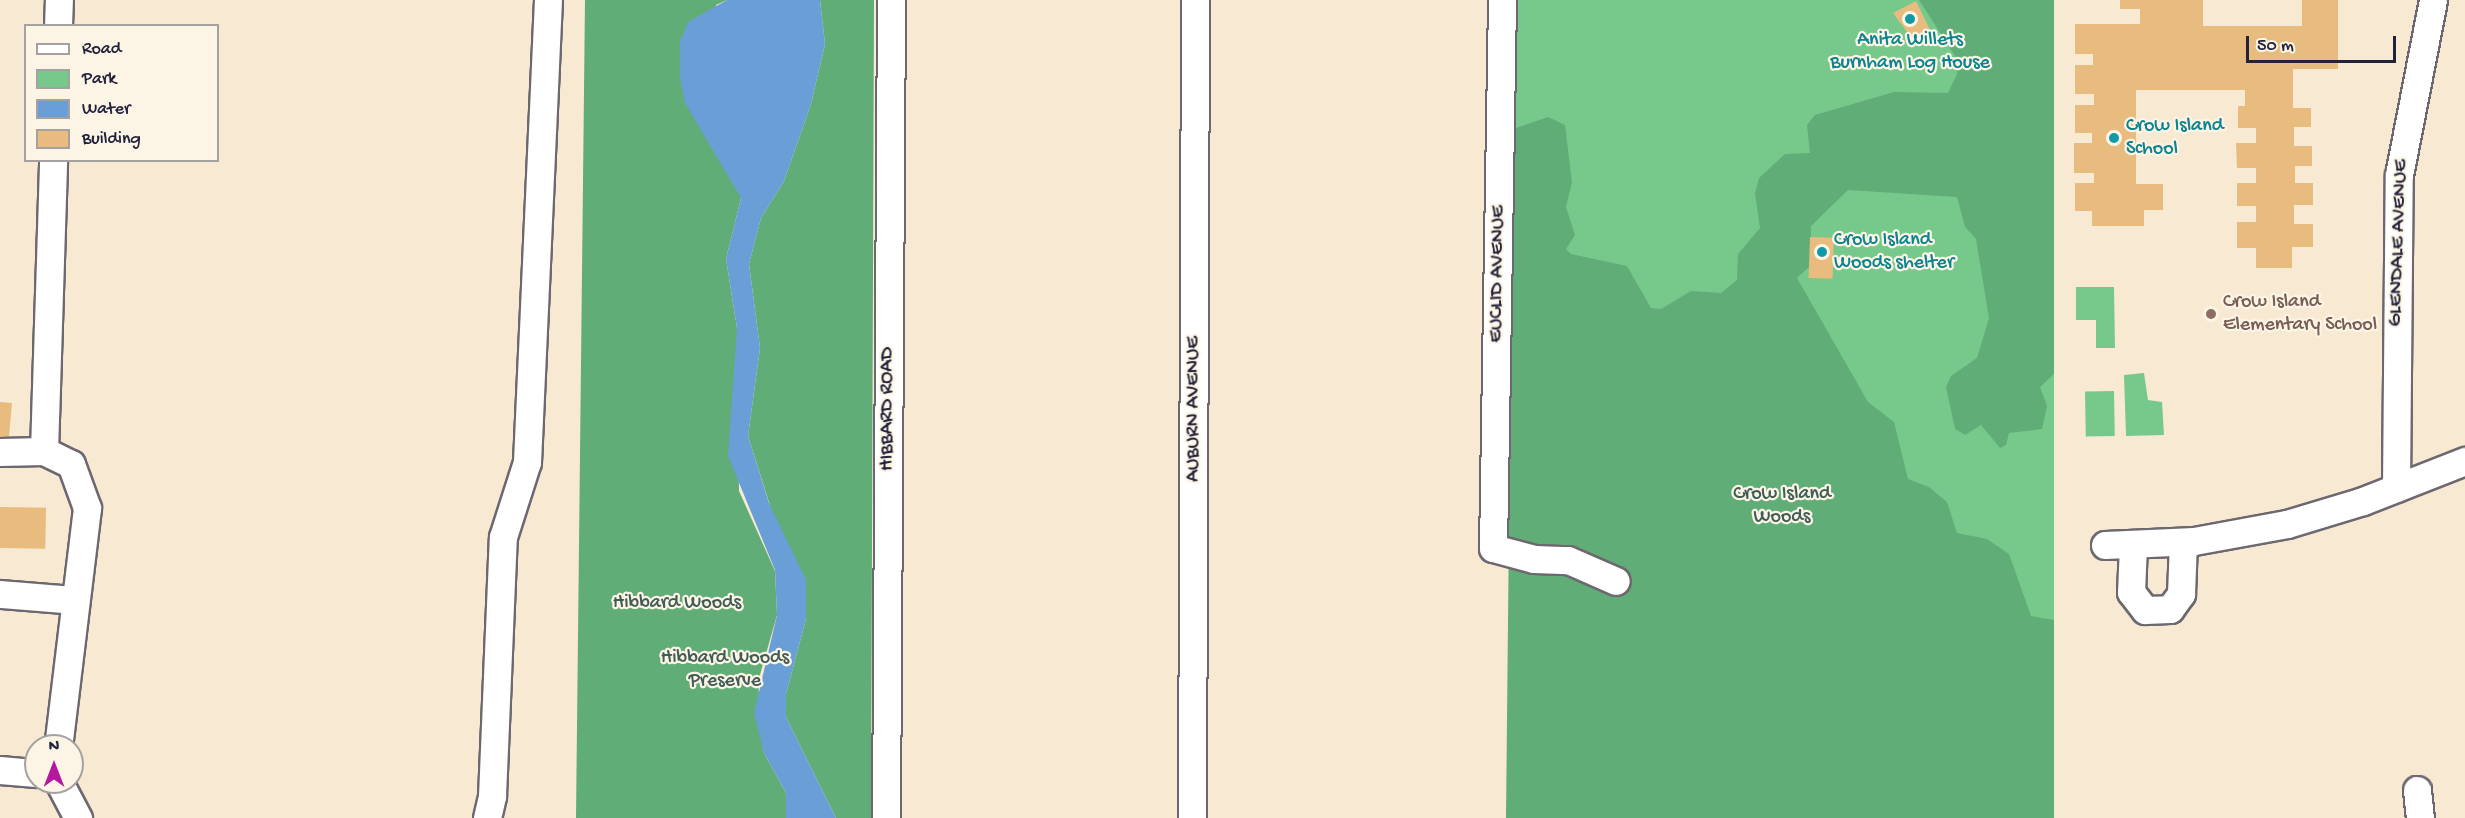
<!DOCTYPE html>
<style>
body{margin:0}
#map{position:relative;width:2465px;height:818px;overflow:hidden;background:#f8e9d2;font-family:"Gochi Hand",sans-serif}
div>[style]{position:absolute}
[style*='--x']{left:calc(var(--x)*1px);top:calc(var(--y)*1px);width:calc(var(--w)*1px);rotate:calc(var(--a)*1deg)}
.green>*{inset:0;background:#76c98b;transform-origin:0 0}
.forest>*{inset:0;background:#60ad77}
.water>*{inset:0;background:#6a9ed6}
.building>*{inset:0;background:#e8bb7f;transform-origin:0 0}
.roads{filter:drop-shadow(2px 0 #6d6870) drop-shadow(-2px 0 #6d6870) drop-shadow(0 2px #6d6870) drop-shadow(0 -2px #6d6870)}
.minor>*{height:27px;margin:-13.5px;padding:0 13.5px;transform-origin:13.5px;border-radius:13.5px;background:#fff}
.dots>*{width:16px;height:16px;translate:-50% -50%;box-sizing:border-box;border:3px solid #fcf5e5;border-radius:50%}
span{translate:-50% -50%;white-space:nowrap;text-align:center;line-height:1.15;-webkit-text-stroke:4.5px #fcf5e5;paint-order:stroke}
.culture-label{font-size:20px;color:#0d838f}
.left{translate:0 -50%;text-align:left}
.street-label{font-size:20px;color:#22223b}
.education-label{font-size:20px;color:#785e54}
.park-label{font-size:20px;color:#3f5c57}
.legend{position:absolute;left:24px;top:24px;width:195px;height:138px;box-sizing:border-box;background:#fcf5e5;border:2px solid #a5a1a1;margin:0;padding:8px 10px;list-style:none;font-size:18px;color:#22223b}
.legend li{display:flex;align-items:center;gap:12px;height:30px}
.legend b{width:30px;border:2px solid #a5a1a1}
.north{position:absolute;left:24px;top:734px;width:60px;height:60px;box-sizing:border-box;background:#fcf5e5;border:2px solid #a5a1a1;border-radius:50%;rotate:0deg;font-size:16px;font-weight:700;line-height:24px;text-align:center;color:#22223b}
.north::after{content:'';display:block;margin:auto;width:21px;height:27px;background:#b5179e;clip-path:polygon(50% 0,100% 100%,50% 72%,0 100%)}
.scale{position:absolute;left:2246px;top:36px;width:150px;height:27px;box-sizing:border-box;border:3px solid #22223b;border-top:0;padding-left:8px;font-size:18px;line-height:21px;white-space:nowrap;color:#22223b;-webkit-text-stroke:4px #fcf5e5;paint-order:stroke}
</style>
<div id="map">
<div class="green">
<div style="left:1515px;top:0;width:539px;height:818px"></div>
<div style="clip-path:polygon(2076px 287px,2114px 287px,2115px 348px,2096px 348px,2096px 320px,2076px 320px)"></div>
<div style="clip-path:polygon(2144px 373px,2148px 400px,2162px 402px,2164px 435px,2126px 436px,2124px 375px)"></div>
<div style="left:2114px;top:391px;width:45px;height:29px;rotate:89deg"></div>
</div>
<div class="forest">
<div style="clip-path:polygon(585px 0,727px 0,716px 5px,741px 198px,726px 259px,737px 328px,739px 491px,775px 571px,777px 615px,758px 682px,764px 753px,786px 793px,786px 818px,576px 818px)"></div>
<div style="clip-path:polygon(820px 0,874px 0,871px 818px,836px 818px,786px 717px,786px 694px,806px 619px,748px 436px,760px 348px,749px 264px,761px 218px,784px 181px,811px 104px,825px 44px)"></div>
<div style="clip-path:polygon(1919px 0,2054px 0,2054px 374px,2040px 387px,2047px 406px,2042px 429px,2009px 433px,2006px 445px,2000px 448px,1981px 425px,1965px 435px,1955px 429px,1946px 387px,1951px 376px,1977px 358px,1989px 318px,1976px 239px,1965px 227px,1957px 197px,1848px 190px,1811px 226px,1810px 266px,1797px 278px,1868px 402px,1894px 422px,1908px 479px,1929px 487px,1947px 502px,1957px 533px,1987px 539px,2009px 554px,2031px 616px,2054px 620px,2054px 818px,1506px 818px,1513px 129px,1548px 117px,1565px 125px,1572px 182px,1566px 207px,1575px 235px,1566px 249px,1571px 254px,1627px 266px,1651px 308px,1661px 309px,1691px 291px,1721px 293px,1737px 280px,1738px 254px,1760px 228px,1755px 193px,1759px 178px,1785px 154px,1810px 153px,1807px 125px,1815px 115px,1894px 92px,1948px 93px,1957px 74px,1955px 56px)"></div>
</div>
<div class="water">
<div style="clip-path:polygon(727px 0,820px 0,825px 44px,811px 104px,784px 181px,761px 218px,749px 264px,760px 348px,748px 436px,769px 503px,806px 580px,806px 619px,786px 694px,786px 717px,836px 818px,786px 818px,786px 793px,764px 753px,754px 713px,777px 615px,775px 570px,728px 456px,737px 328px,726px 259px,741px 198px,685px 103px,680px 78px,680px 42px,688px 22px)"></div>
</div>
<div class="building">
<div style="clip-path:polygon(2120px 0,2203px 0,2203px 26px,2302px 26px,2302px 0,2338px 0,2338px 69px,2293px 69px,2293px 108px,2311px 108px,2311px 127px,2294px 127px,2294px 146px,2312px 146px,2312px 166px,2295px 166px,2295px 183px,2313px 183px,2313px 205px,2294px 205px,2294px 224px,2313px 224px,2313px 247px,2292px 247px,2292px 268px,2256px 268px,2256px 248px,2237px 248px,2237px 222px,2256px 222px,2256px 206px,2237px 206px,2237px 183px,2256px 183px,2256px 168px,2237px 168px,2236px 143px,2256px 143px,2256px 128px,2238px 128px,2238px 106px,2245px 106px,2245px 90px,2136px 90px,2136px 184px,2163px 184px,2163px 210px,2144px 210px,2144px 226px,2092px 226px,2092px 211px,2075px 211px,2075px 183px,2094px 183px,2094px 173px,2074px 173px,2074px 143px,2092px 143px,2092px 133px,2075px 133px,2075px 105px,2094px 105px,2094px 94px,2075px 94px,2075px 65px,2093px 65px,2093px 54px,2075px 54px,2075px 24px,2140px 24px,2140px 9px,2120px 9px)"></div>
<div style="clip-path:polygon(1916px 1px,1931px 32px,1914px 41px,1893px 13px)"></div>
<div style="left:1810px;top:237px;width:24px;height:41px;rotate:2deg"></div>
<div style="left:0;top:402px;width:12px;height:37px;rotate:5deg"></div>
<div style="left:0;top:507px;width:46px;height:41px;rotate:1deg"></div>
</div>
<div class="roads">
<div class="minor">
<div style="--x:1502;--y:0;--w:548;--a:90.94"></div>
<div style="--x:1493;--y:548;--w:42;--a:15"></div>
<div style="--x:1534;--y:559;--w:34;--a:2"></div>
<div style="--x:1568;--y:560;--w:52;--a:23.6"></div>
<div style="--x:58;--y:26;--w:26;--a:-88"></div>
<div style="--x:44;--y:451;--w:291;--a:-88.2"></div>
<div style="--x:0;--y:452;--w:44;--a:-1.3"></div>
<div style="--x:44;--y:451;--w:30;--a:26"></div>
<div style="--x:71;--y:464;--w:47;--a:70"></div>
<div style="--x:87;--y:508;--w:240;--a:96.9"></div>
<div style="--x:2396;--y:488;--w:313;--a:-89.5"></div>
<div style="--x:2399;--y:175;--w:178;--a:-79"></div>
<div style="--x:2105;--y:545;--w:89;--a:-2.6"></div>
<div style="--x:2194;--y:541;--w:95;--a:-10.4"></div>
<div style="--x:2287;--y:524;--w:79;--a:-16.8"></div>
<div style="--x:2363;--y:501;--w:110;--a:-21.4"></div>
<div style="--x:2133;--y:545;--w:47;--a:92.4"></div>
<div style="--x:2131;--y:592;--w:23;--a:52"></div>
<div style="--x:2145;--y:610;--w:25;--a:-2"></div>
<div style="--x:2170;--y:609;--w:19;--a:-54"></div>
<div style="--x:2181;--y:594;--w:52;--a:-87.8"></div>
<div style="--x:0;--y:594;--w:75;--a:4.6"></div>
<div style="--x:0;--y:770;--w:36;--a:5"></div>
<div style="--x:59;--y:782;--w:41;--a:62.2"></div>
<div style="--x:2417;--y:790;--w:28;--a:84"></div>
<div style="--x:487;--y:818;--w:23;--a:-77"></div>
<div style="--x:492;--y:796;--w:259;--a:-87.6"></div>
<div style="--x:503;--y:537;--w:79;--a:-72.3"></div>
<div style="--x:527;--y:462;--w:462;--a:-87.4"></div>
<div style="--x:886;--y:818;--w:818;--a:-89.65"></div>
<div style="--x:1192;--y:818;--w:818;--a:-89.79"></div>
</div>
</div>
<div class="dots">
<div style="left:1910px;top:19px;background:#0f9aa8"></div>
<div style="left:2114px;top:138px;background:#0f9aa8"></div>
<div style="left:1822px;top:252px;background:#0f9aa8"></div>
<div style="left:2211px;top:314px;background:#8d6e63"></div>
</div>
<div class="culture-label">
<span style="left:1910px;top:52px">Anita Willets<br>Burnham Log House</span>
<span class="left" style="left:2126px;top:138px">Crow Island<br>School</span>
<span class="left" style="left:1834px;top:252px">Crow Island<br>Woods shelter</span>
</div>
<div class="street-label">
<span style="left:2399px;top:243px;rotate:-88deg">GLENDALE AVENUE</span>
<span style="left:1498px;top:274px;rotate:-89deg">EUCLID AVENUE</span>
<span style="left:888px;top:409px;rotate:-90deg">HIBBARD ROAD</span>
<span style="left:1194px;top:409px;rotate:-90deg">AUBURN AVENUE</span>
</div>
<div class="education-label">
<span class="left" style="left:2223px;top:314px">Crow Island<br>Elementary School</span>
</div>
<div class="park-label">
<span style="left:1782px;top:506px">Crow Island<br>Woods</span>
<span style="left:677px;top:603px">Hibbard Woods</span>
<span style="left:725px;top:670px">Hibbard Woods<br>Preserve</span>
</div>
<ul class="legend">
<li><b style="height:8px;background:#fff"></b>Road</li>
<li><b style="height:16px;background:#76c98b"></b>Park</li>
<li><b style="height:16px;background:#6a9ed6"></b>Water</li>
<li><b style="height:16px;background:#e8bb7f"></b>Building</li>
</ul>
<div class="north">N</div>
<div class="scale">50 m</div>
</div>
